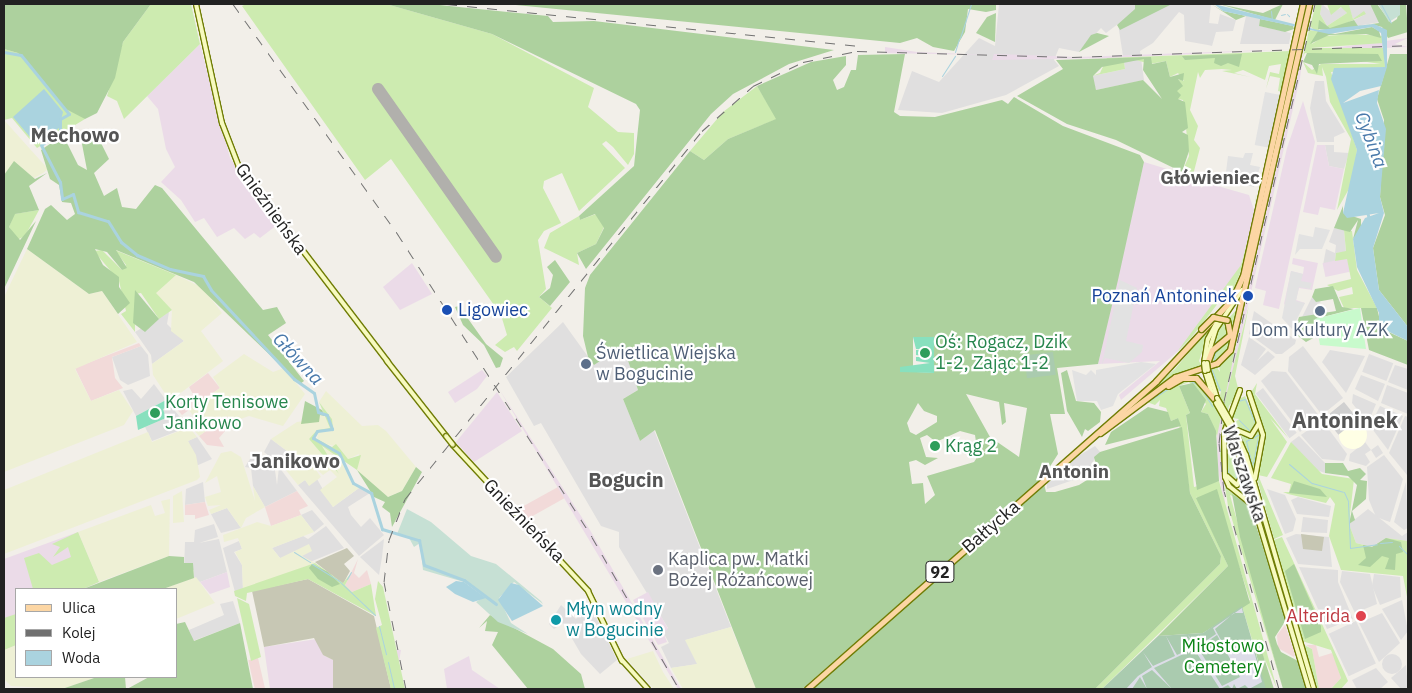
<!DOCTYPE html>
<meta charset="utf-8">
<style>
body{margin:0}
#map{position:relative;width:1412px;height:693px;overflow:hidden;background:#f2efe9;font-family:"IBM Plex Sans",sans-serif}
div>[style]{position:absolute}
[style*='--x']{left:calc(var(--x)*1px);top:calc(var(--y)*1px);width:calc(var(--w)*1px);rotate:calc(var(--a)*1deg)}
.residential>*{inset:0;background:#e0dfdf;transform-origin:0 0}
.round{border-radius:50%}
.commercial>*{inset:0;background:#f2dad9;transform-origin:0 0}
.industrial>*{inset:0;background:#ebdbe8;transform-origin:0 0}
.education>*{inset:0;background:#ffffe5}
.religious>*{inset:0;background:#d0d0d0;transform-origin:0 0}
.construction>*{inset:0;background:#c7c7b4}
.farmland>*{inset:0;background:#eef0d5}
.grass>*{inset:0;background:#cdebb0}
.forest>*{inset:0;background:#add19e}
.wetland>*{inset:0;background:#c6e0d4}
.cemetery>*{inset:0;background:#aacbaf;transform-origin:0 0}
.park>*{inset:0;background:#c8facc}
.pitch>*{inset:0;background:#88e0be}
.parking>*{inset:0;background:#e2e2e2;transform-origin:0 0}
.plaza>*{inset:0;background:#dddde8}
.water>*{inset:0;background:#aad3df}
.stream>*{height:1px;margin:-0.5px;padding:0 0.5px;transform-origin:0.5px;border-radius:0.5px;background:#aad3df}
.canal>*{height:2.5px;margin:-1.25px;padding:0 1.25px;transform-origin:1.25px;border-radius:1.25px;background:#aad3df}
.river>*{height:3px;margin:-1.5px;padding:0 1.5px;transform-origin:1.5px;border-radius:1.5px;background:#aad3df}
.runway>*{height:12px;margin:-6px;padding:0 6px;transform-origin:6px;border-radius:6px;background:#b1b0ac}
.roads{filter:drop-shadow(1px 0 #707d05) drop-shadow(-1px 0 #707d05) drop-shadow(0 1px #707d05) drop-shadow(0 -1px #707d05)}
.secondary>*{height:4px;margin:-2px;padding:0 2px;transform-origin:2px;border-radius:2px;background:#f7fabf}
.primary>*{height:5px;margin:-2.5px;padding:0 2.5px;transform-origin:2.5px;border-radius:2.5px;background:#fcd6a4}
.rail>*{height:1px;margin-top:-0.5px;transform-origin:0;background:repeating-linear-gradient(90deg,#707070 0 10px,transparent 0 20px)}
.bridges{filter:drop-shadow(1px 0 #707d05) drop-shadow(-1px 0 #707d05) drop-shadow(0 1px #707d05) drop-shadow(0 -1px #707d05)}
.secondary-bridge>*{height:4px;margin:-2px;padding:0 2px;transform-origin:2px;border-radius:2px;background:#f7fabf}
.primary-bridge>*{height:5px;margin:-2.5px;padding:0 2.5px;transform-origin:2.5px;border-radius:2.5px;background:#fcd6a4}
.dots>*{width:14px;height:14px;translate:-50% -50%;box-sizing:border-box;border:2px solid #fff;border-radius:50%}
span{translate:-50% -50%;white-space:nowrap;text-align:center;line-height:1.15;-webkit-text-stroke:4.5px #fff;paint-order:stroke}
.shield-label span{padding:1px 4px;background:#fff;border:1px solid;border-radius:4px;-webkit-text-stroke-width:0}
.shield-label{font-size:16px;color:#222;font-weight:700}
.street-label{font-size:18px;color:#222}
.transit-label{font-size:18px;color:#164399}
.right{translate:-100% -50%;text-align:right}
.left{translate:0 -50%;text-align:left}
.service-label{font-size:18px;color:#4e5e75}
.leisure-label{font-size:18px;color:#27864d}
.worship-label{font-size:18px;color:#5b616d}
.culture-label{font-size:18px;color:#0d838f}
.health-label{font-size:18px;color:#be3a42}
.park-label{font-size:18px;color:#0c8416}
.water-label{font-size:19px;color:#4a7aab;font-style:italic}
.neighbourhood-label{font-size:19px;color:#555;font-weight:700}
.quarter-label{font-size:20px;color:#555;font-weight:700}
.district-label{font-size:22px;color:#555;font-weight:700}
.frame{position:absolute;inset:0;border:5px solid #222;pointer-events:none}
.legend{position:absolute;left:15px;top:588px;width:162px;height:90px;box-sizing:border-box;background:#fff;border:1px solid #a7a7a7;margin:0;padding:6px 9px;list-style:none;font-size:15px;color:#222}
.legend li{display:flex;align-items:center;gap:10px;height:25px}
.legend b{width:25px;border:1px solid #a7a7a7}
</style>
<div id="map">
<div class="residential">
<div style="clip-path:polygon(999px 4px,1211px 4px,1209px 23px,1218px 24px,1220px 14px,1236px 20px,1233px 31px,1216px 32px,1212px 46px,1208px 45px,1185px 41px,1184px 15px,1179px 12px,1153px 43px,1140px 51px,1144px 80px,1096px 90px,1092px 76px,1125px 69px,1118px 24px,1106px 33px,1101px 28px,1079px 52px,1059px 48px,1054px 60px,1059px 66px,1006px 95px,942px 113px,898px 110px,912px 71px,939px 82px,979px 38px,995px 46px)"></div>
<div style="clip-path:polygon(1322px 4px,1332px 13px,1342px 7px,1347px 13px,1327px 26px,1320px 14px)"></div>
<div style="clip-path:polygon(1348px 4px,1370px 4px,1380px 22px,1357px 26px,1354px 20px,1366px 14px,1353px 19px)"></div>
<div style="clip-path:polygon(1246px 16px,1260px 19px,1259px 26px,1291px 33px,1289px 44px,1240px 44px)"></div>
<div style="clip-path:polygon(1315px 81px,1324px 81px,1326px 101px,1345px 132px,1334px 137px,1334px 142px,1317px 142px,1310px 108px)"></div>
<div style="clip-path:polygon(1325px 145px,1334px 145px,1334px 152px,1349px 153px,1344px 169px,1329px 166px)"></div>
<div style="clip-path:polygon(1334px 228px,1344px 230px,1346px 252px,1336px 253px,1335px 263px,1323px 265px,1326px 249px,1335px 253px,1336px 245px,1329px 242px)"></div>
<div style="clip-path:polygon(1312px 297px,1321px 302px,1317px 304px,1320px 316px,1301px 319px)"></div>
<div style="clip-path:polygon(1254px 311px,1296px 340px,1295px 344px,1282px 354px,1276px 354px,1249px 334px)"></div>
<div style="clip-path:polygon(169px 312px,167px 324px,184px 341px,152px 364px,151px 355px,135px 332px)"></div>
<div style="clip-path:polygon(563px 322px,594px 365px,623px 345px,638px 390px,623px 399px,640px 441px,654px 430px,731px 627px,686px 640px,698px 664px,671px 668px,661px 647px,669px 643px,663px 632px,668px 628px,619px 547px,619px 532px,601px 526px,541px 423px,534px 426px,506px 377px)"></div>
<div style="clip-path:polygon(1249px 337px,1266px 349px,1257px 361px,1268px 351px,1275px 357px,1255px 375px,1241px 365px)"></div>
<div style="clip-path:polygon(141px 346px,148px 355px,150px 376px,128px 385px,120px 380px,112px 357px)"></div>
<div style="clip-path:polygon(1303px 346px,1343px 398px,1322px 415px,1288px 371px,1289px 357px)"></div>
<div style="clip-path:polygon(1330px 350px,1365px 356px,1346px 393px,1322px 362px)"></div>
<div style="left:1369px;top:354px;width:26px;height:19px;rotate:21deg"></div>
<div style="clip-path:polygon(1395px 365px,1408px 369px,1408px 390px,1388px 382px)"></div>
<div style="clip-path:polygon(1272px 371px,1286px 372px,1319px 416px,1300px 432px,1261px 381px)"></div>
<div style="clip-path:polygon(1361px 375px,1385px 384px,1378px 401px,1355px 389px)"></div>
<div style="clip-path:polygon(154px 384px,166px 400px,136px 416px,123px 391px,132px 389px,141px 399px)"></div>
<div style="clip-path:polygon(1387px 385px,1408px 393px,1408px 414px,1381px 403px)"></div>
<div style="left:1263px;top:388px;width:56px;height:9px;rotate:53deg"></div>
<div style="clip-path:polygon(1353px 394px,1376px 404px,1368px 423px,1352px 403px)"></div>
<div style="clip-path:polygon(171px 406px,188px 427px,152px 441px,145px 427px,166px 418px,163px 409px)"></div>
<div style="clip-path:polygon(1380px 406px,1403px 416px,1388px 450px,1370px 426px)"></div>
<div style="clip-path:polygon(1405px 416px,1408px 417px,1407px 475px,1389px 453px)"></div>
<div style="clip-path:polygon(1322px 420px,1347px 454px,1344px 461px,1322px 459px,1301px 435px)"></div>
<div style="clip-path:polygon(1299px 436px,1325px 463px,1325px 473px,1316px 470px,1295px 448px,1291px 442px)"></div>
<div style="clip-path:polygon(197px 437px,212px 459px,196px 466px,188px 441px)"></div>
<div style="clip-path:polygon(271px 439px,295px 457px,285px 469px,264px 452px)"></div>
<div style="clip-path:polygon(1365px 442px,1371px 450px,1378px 445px,1383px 453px,1376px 458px,1371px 450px,1365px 454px,1370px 462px,1366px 466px,1349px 461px,1350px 454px)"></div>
<div style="clip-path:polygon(1095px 446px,1100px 452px,1091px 464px,1094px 473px,1047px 489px,1047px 482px,1075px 458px)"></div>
<div style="clip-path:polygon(253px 454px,274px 463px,277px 485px,279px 467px,297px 491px,265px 507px,253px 486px,251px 468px,245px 467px)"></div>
<div style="clip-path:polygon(1384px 455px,1403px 479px,1390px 522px,1376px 517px,1369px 500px,1367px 467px)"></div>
<div style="clip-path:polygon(317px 479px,333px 507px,359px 488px,370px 493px,348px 507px,351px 515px,361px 527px,370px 518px,384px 535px,359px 556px,298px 485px,305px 480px,309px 485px)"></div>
<div style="clip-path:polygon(203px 482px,205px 502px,185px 505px,186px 489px)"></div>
<div style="clip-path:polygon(1406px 482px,1408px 528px,1404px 530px,1394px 522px)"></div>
<div style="clip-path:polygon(1267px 489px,1285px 495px,1296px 519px,1293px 531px,1285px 534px)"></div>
<div style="clip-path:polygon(1298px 497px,1331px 506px,1329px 517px,1297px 514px,1291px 500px)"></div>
<div style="clip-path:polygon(227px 508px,241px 528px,221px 533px,211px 514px)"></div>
<div style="clip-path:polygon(1368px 509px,1402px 536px,1408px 532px,1408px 541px,1386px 538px,1372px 547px,1356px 543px,1349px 524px)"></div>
<div style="clip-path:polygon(312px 510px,324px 524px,314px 532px,301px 515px)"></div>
<div style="clip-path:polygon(1303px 517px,1328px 520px,1327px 533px,1301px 532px)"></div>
<div style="clip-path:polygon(214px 524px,218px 537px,199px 543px,219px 539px,227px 572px,200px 582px,194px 578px,194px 570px,184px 571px,185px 542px,194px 542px,195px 530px)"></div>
<div style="clip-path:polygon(326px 526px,344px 548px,310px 562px,302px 556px,280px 558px,272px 548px,303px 536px,308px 539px)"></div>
<div style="clip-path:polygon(1296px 534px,1329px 537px,1332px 567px,1298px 564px,1286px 538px)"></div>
<div style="clip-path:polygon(384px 539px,382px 557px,379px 575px,360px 557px)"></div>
<div style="clip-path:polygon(239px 541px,242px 549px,234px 552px,242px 565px,243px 589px,235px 592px,223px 548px)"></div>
<div style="clip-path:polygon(1299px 567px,1338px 570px,1338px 582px,1353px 619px,1327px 629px)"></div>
<div style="clip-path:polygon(1342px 571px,1370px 574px,1377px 604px,1355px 613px,1340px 582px)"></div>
<div style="clip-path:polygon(1374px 574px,1400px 577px,1401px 597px,1380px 605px,1372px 586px)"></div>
<div style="clip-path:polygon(1402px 600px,1408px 631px,1401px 640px,1382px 609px)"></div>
<div style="clip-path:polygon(233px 601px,240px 623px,193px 641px,189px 630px,224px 615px,220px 604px)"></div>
<div style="clip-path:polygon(589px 603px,617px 660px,600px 674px,581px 654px,563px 623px,554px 629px,549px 624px,561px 605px,576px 619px)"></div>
<div style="clip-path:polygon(1382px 613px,1400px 643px,1379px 662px,1359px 623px)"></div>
<div style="left:1356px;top:621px;width:47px;height:30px;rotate:65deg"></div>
<div class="round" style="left:1382px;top:654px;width:20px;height:20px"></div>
<div style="clip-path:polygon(1406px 665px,1408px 689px,1401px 689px,1391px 678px)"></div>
<div style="clip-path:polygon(1376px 668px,1388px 682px,1380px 689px,1357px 689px,1352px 680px)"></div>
</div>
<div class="commercial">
<div style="clip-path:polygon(139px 343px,141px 346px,112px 357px,115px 378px,123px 388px,91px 401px,75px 368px)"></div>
<div style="clip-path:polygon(208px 373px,220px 388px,182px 415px,175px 407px,193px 394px,189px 387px)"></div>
<div style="clip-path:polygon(227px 416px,232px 423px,219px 438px,224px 447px,207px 445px,199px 436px)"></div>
<div style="left:558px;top:487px;width:13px;height:45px;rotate:61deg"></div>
<div style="clip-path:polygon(297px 491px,308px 506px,299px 510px,301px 515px,271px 526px,265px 507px)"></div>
<div style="clip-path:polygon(205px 502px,209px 515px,195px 519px,195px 515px,185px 515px,185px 505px)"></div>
<div style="clip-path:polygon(358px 559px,354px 573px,359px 578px,367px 570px,371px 584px,352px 592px,345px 585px)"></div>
<div style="clip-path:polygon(1285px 625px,1295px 654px,1294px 657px,1278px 648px,1277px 635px)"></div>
<div style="clip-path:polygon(1306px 645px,1316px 645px,1319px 657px,1332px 653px,1335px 659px,1341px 678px,1331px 689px,1319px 689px,1312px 649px)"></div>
<div style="left:258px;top:658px;width:32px;height:10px;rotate:77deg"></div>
</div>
<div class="industrial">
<div style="clip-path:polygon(1306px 30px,1300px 78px,1222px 419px,1225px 507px,1218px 470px,1217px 427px)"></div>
<div style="clip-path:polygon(1408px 38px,1395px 44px,1408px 47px,1310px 51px)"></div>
<div style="clip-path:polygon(200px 44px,230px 158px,277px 225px,260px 238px,254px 233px,245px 239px,234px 228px,217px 237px,204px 218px,195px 222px,181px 200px,161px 182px,175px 167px,166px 149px,158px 109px,147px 96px)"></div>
<div style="clip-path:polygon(885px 47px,917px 52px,990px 55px,885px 53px)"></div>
<div style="clip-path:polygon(1291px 49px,1112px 58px,992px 60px,994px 54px,1078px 57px)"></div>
<div style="clip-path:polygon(1303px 101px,1315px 142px,1279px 309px,1263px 305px,1266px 291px,1255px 288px,1287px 148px)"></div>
<div style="clip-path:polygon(1317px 145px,1325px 145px,1329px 166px,1344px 169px,1335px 210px,1320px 207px,1318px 215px,1303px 212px)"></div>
<div style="clip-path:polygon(1144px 162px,1200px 179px,1201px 188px,1207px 183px,1249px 195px,1255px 213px,1241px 265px,1215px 306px,1177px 352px,1121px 400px,1119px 395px,1160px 361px,1098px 364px)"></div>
<div style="clip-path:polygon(1293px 258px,1318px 263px,1312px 290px,1299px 288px,1296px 300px,1305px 303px,1297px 314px,1284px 304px,1291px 271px,1303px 274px,1304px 267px,1292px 264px)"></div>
<div style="left:1347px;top:258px;width:14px;height:25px;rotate:78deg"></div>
<div style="clip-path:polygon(412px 263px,432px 294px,400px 310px,383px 287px)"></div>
<div style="clip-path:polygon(482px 370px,487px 376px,477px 389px,455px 403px,448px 392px)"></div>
<div style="clip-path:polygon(499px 389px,590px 530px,681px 689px,678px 689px)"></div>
<div style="clip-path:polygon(497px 392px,522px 431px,474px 462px,456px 442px)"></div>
<div style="clip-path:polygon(78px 532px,99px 582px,83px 589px,16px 589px,16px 645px,4px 650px,4px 559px)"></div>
<div style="clip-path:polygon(227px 572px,230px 587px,210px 594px,200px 582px)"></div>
<div style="clip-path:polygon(648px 592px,668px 629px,663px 632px,667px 642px,658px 645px,633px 600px)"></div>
<div style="clip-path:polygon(317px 639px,323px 655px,333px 660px,333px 689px,270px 689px,264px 647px)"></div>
<div style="left:395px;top:649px;width:6px;height:41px;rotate:9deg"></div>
<div style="clip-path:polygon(469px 656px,472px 670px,500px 689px,447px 689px,444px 669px)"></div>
</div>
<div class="education">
<div class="round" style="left:1339px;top:421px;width:28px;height:28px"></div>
</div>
<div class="religious">
<div style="left:1344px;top:402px;width:22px;height:25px;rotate:51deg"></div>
</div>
<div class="construction">
<div style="clip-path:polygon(1301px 534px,1324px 537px,1322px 551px,1303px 549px)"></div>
<div style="clip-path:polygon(347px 548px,354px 556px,344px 564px,350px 571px,343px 584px,315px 562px)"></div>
<div style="clip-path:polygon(308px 579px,374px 616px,391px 689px,333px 689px,333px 660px,323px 655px,314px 638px,264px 647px,252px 591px)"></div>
</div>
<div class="farmland">
<div style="clip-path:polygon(4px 120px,48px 169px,43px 173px,34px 178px,14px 162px,4px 175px)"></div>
<div style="clip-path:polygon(27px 249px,89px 294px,102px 291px,137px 342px,75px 369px,91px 401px,119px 390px,133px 411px,124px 425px,4px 472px,4px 297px)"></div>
<div style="clip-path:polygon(176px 275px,203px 288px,222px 313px,201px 331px,223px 361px,170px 401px,153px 375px,152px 364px,184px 341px,171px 331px,172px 310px,155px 293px)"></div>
<div style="clip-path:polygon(244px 354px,273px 372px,284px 368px,305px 394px,283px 426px,249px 416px,232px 422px,227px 416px,199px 436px,194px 430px,200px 425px,189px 410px,220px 388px,213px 377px)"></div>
<div style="clip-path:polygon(326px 391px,362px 426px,378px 425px,386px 431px,416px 467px,402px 491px,388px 497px,381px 494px,357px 470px,359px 454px,348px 459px,334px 446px,317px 441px,318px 432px,332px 431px,332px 419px,319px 402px)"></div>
<div style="clip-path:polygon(320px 414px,329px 419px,330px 428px,317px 430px,309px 439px,339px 474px,322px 447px,338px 454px,352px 484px,359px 488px,333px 507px,320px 490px,337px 477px,330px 470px,323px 475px,313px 466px,321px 477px,309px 486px,305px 480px,298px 485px,285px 469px,295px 457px,271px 439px,297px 422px,319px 419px)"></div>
<div style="clip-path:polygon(189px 427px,197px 437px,188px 441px,196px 455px,200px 477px,197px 480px,4px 554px,4px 490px,148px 432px,152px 442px)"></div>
<div style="clip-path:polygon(231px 451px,241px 457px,255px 501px,253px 486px,265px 507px,246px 518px,241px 528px,227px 508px,211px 514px,209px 510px,221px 505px,208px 506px,205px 497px,221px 492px,217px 476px,205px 483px,221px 453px)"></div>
<div style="clip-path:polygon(182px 491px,184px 522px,173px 523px,173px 496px)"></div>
<div style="clip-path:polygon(170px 499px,169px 556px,99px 582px,78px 532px,151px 505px,155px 516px,165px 513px,161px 501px)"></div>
<div style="clip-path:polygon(301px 515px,314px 532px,272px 548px,280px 558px,309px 544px,312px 551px,302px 556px,315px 563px,243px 590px,242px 565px,235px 552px,242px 549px,238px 538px,224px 542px,223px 535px,257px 522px,271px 526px)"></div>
<div style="clip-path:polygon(196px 577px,215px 603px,176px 619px,176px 589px,163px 589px)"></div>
<div style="clip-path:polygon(731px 627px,756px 689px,683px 689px,671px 668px,697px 664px,685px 640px)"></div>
<div style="clip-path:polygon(16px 645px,16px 677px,97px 677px,62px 689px,11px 686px,4px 679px,4px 650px)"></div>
<div style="clip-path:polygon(653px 651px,663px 672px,674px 689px,654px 689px,627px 659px)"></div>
</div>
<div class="grass">
<div style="clip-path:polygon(151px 4px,191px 4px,200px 44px,124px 119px,117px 101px,107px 96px,123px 42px)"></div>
<div style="clip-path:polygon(246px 4px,386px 4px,492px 34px,594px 88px,588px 107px,618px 132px,634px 133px,634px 154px,628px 165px,613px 147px,606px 141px,602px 144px,625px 168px,579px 211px,562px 173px,544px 181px,543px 188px,561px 223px,544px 231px,538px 240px,546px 289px,539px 297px,552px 308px,517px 351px,514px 347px,505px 352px,495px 345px,507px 335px,501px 315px,391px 159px,365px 180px,242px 6px)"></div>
<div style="clip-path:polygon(1316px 4px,1322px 4px,1320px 14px,1327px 26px,1347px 13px,1341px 7px,1331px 15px,1327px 4px,1349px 5px,1353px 19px,1364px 11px,1366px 14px,1336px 28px,1330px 28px,1322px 23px,1312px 44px,1324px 36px,1354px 34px,1382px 36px,1384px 43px,1310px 48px,1384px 48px,1385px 67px,1331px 72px,1357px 150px,1354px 180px,1337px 210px,1351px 139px,1330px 102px,1326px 77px,1322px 67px,1323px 76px,1308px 73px,1303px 62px,1312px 70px,1321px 64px,1381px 64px,1305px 53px,1303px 57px,1309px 30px,1315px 31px,1310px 26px)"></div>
<div style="clip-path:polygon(4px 49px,18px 53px,85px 119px,37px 148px,12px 118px,4px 120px)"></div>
<div style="clip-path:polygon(1291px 51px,1282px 92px,1278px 91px,1280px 78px,1270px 76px,1266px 89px,1270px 72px,1279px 74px,1281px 64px,1269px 66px,1265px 80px,1243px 70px,1234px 73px,1250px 77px,1222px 71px,1232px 70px,1222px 69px,1205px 70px,1200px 78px,1198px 72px,1190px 110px,1198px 126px,1194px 140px,1200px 148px,1193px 175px,1182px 172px,1189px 156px,1183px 100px,1178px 99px,1176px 91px,1182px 86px,1178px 79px,1184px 81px,1178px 73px,1170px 77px,1166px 61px,1150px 64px,1136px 60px,1124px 62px,1125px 69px,1092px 76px,1100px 73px,1107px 58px)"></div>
<div style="clip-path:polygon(757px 86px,777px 119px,728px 139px,704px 160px,690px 151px,723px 112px)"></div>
<div style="clip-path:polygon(1256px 194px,1257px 208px,1247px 255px,1233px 291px,1219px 302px,1191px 338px,1177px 352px,1241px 265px,1255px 213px)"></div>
<div style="clip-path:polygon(39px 210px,25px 236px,17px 240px,9px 227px,14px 214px)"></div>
<div style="clip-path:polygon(596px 214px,604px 227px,596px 244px,577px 253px,579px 265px,544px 248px,550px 233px,579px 216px,580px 220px)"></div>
<div style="clip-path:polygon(1344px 230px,1352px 231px,1357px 270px,1377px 308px,1344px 308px,1339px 297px,1353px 294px,1352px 287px,1338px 291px,1327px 285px,1351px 279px,1347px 259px,1335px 261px,1336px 253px,1346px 251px)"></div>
<div style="clip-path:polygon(102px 250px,122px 270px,126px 265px,115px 250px,176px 275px,156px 293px,172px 310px,159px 319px,141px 293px,135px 294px,135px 332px,121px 314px,126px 311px,119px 281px,94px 251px)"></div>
<div style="clip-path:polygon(1246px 297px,1217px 436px,1208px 414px,1201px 412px,1206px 404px,1189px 382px,1179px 386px,1190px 413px,1186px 415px,1194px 487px,1219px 481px,1277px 689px,1266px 662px,1260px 652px,1256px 653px,1242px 606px,1250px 600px,1233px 548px,1196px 496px,1228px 566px,1102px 689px,1095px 689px,1220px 564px,1221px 556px,1190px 493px,1178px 418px,1171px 421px,1166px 408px,1159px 406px,1160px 400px,1155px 405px,1147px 402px,1177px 382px,1196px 380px,1217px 409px,1221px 391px,1217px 391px,1210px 367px,1216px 366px,1220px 372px,1219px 365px,1231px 351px)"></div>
<div style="clip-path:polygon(1249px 305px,1235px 376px,1239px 392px,1229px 406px,1222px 433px,1224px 476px,1229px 491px,1252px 504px,1256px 515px,1248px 502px,1230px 495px,1283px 689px,1228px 506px,1220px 455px,1224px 404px)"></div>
<div style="clip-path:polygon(1239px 307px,1231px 344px,1224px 356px,1211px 364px,1212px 352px,1227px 343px,1225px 339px,1211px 350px,1217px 331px)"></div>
<div style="clip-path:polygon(1211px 326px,1199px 361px,1202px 366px,1156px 386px,1111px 426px,1175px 369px)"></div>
<div style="clip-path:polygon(1257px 383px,1255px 394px,1289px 439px,1270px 418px,1287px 442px,1267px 477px,1258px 475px,1283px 535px,1274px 539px,1256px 475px,1265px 436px,1250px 394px)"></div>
<div style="clip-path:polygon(1245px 396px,1258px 427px,1253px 435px,1239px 430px,1234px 423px,1239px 419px,1232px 418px,1228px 435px,1232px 436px,1243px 472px,1238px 483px,1228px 474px,1226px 455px,1233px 451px,1226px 453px,1225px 434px,1237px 400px)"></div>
<div style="clip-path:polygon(319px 402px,332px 419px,333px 429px,318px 432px,315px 438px,332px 447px,336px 444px,348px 459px,361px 455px,357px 470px,322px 446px,339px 474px,309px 439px,317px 430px,330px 428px)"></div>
<div style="clip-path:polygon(1260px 429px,1262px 434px,1253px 474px,1240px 435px,1251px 438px)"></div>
<div style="clip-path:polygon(1291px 442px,1322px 474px,1354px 479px,1349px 524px,1356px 543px,1372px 547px,1386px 538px,1408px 541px,1408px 602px,1403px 576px,1341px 570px,1329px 536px,1335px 504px,1330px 497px,1326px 503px,1288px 494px,1283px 492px,1289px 492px,1291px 484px,1271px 478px)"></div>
<div style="clip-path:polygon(78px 532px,99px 582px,83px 589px,33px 589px,24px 558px,39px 553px,52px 565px,71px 557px,68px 547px,53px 557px,60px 547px,52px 544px)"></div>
<div style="clip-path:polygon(1282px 537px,1345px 674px,1348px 681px,1341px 689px,1331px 689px,1341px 678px,1331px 650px,1302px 641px,1275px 552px,1274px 540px)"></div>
<div style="clip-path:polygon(315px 563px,343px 583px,352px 572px,345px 585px,352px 592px,371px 584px,376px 616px,308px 579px,247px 593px,246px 601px,235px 596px,234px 591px)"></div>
<div style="clip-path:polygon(378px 581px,383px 587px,405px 689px,391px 689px,383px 657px,376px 628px,382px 625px,375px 599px)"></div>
<div style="clip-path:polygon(237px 598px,249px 604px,261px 657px,251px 661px)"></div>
<div style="clip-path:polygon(16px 614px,16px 645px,4px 650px,4px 618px)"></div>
<div style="clip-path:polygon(1302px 644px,1312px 649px,1319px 689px,1315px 689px)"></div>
</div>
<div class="forest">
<div style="clip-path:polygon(4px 4px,151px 4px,123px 42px,115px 78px,97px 113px,85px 119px,64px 108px,18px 53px,4px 49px)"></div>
<div style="clip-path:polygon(386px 4px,430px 4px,548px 16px,553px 22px,594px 21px,834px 50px,789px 64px,733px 94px,711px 114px,586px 269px,577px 253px,596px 244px,604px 228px,595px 214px,580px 220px,579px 216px,634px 166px,640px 110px,636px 104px,492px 34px)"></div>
<div style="clip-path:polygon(506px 4px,996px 4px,996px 10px,986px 12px,968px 9px,965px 32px,954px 51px,933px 47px,917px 38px,900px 43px)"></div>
<div style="clip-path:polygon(1135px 4px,1169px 4px,1170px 5px,1120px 30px,1117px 25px,1135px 9px)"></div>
<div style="clip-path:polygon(1211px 4px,1223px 11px,1293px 26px,1294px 29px,1285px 32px,1259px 26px,1260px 19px,1246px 16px,1236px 20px)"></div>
<div style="clip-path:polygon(1219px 4px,1263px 13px,1283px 4px,1275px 20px)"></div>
<div style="clip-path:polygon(1370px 4px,1377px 4px,1391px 23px,1397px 19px,1400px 4px,1406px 4px,1408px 32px,1388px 38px,1382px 27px,1370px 24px,1336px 31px,1318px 29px,1319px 20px,1330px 28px,1354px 20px,1358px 26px,1379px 23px)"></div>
<div style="clip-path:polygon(996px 13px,995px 42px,976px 33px,987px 17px)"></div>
<div style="clip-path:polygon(1372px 27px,1379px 31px,1381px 38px,1366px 34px,1329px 35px,1310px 44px,1318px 31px,1335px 34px)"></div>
<div style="clip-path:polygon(1097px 33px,1109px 36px,1079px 52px,1091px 35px)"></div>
<div style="clip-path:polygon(1307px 53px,1378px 54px,1382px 61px,1319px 64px,1317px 74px,1312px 65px,1303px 62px)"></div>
<div style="clip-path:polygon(evenodd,905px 54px,894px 112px,900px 116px,935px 117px,1002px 100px,1008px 104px,1014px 97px,1063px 126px,1140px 155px,1144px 162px,1118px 280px,1098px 364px,1057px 368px,1065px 414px,1050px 414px,1058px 454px,1042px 479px,802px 689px,756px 689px,655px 430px,640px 441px,623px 399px,638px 390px,623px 346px,594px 365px,588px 357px,583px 336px,585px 288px,590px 275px,690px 151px,704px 160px,728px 139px,776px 119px,757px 86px,811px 62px,846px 56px,846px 65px,833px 80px,837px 90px,844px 87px,851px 70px,856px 70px,858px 55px,905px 54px,913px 337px,934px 337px,933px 373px,900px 371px,900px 367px,913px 367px,913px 337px,905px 54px,966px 394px,999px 402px,1002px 425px,1006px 422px,1004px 403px,1027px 408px,1019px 457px,990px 437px,966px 394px,905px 54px,918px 403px,924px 411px,937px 416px,937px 422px,916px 435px,910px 432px,907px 423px,918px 403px,905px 54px,960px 431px,975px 435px,978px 456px,974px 462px,927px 476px,935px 495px,925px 504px,923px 483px,912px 484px,909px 462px,916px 460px,925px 465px,938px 458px,926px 457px,920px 438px,927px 435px,936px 442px,960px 431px)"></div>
<div style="clip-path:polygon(1242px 54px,1239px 67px,1228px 63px,1221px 66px,1214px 63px,1215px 58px,1185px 60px,1182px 56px)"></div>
<div style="clip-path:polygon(1390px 54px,1408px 54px,1408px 327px,1379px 290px,1373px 248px,1385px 215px,1380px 197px,1384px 120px,1377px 99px)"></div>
<div style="clip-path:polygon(evenodd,1151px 57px,1152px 64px,1166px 61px,1170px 77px,1184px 73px,1183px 81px,1178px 79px,1183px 86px,1177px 91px,1181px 95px,1178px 99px,1185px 102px,1188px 128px,1182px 132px,1188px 135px,1189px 151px,1182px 172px,1116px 140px,1067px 124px,1017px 96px,1063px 69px,1056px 60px,1151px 57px,1144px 59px,1143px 70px,1162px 99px,1143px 80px,1096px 90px,1093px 76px,1102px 67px,1144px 59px)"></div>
<div style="clip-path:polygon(89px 130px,98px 137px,109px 159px,94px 173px,104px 196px,117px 188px,122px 207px,136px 209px,155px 185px,162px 188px,263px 310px,277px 307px,286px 323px,268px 335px,304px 381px,300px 384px,194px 282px,116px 250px,127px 268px,122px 270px,107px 252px,95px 249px,103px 265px,119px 277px,119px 287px,130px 303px,118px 314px,102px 291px,89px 294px,27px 249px,45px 209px,51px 205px,67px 220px,75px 214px,71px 203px,62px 202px,59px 185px,50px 179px,41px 150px,63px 135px,78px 165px,87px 170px,82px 144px)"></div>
<div style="clip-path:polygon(14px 161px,35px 179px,47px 173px,29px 186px,39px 210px,15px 214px,9px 227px,20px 240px,36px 221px,4px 289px,4px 175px)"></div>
<div style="clip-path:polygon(1343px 206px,1343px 213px,1361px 219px,1361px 231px,1353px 239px,1358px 220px,1350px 232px,1334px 228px)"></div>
<div style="clip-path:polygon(555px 260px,570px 282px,550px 306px,539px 297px,550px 288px,553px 275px,547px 267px)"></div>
<div style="clip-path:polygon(1333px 286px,1342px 307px,1354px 309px,1315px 319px,1319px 335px,1306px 342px,1294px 333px,1299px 317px,1336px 311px,1333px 299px,1316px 302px,1312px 297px,1315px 289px)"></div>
<div style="clip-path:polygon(135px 290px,159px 319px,145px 332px,133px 323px)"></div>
<div style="clip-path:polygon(459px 306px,486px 344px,503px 358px,500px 367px,496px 368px,484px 345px,463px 325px,455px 307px)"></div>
<div style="clip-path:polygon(1361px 308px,1377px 308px,1382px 329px,1408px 341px,1408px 365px,1369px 350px)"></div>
<div style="clip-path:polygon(1067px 370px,1076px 401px,1094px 403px,1101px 412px,1100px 422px,1088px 431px,1085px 429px,1082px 437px,1067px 411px,1061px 373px)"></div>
<div style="clip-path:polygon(1193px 383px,1206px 400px,1201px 412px,1208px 414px,1216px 431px,1219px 481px,1197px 490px,1186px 415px,1190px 413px,1179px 386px)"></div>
<div style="clip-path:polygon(305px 401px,322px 410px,325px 416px,320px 415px,319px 422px,301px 424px)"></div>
<div style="clip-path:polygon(1148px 407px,1168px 412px,1171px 421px,1178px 418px,1181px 426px,1105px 445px,1111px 432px)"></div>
<div style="clip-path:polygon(1182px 427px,1190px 493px,1221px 556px,1220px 564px,1095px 689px,811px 689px,1044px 484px,1046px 492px,1055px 492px,1079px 485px,1098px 473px,1094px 457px,1100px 452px)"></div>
<div style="clip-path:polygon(1325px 463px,1343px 463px,1348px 471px,1360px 468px,1366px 474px,1360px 480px,1367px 481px,1366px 499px,1352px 511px,1355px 520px,1349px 524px,1357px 485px,1348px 476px,1325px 473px)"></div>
<div style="clip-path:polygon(416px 467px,422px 472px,392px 527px,390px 513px,382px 507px,385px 502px,374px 497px,357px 470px,388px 497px,402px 491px)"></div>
<div style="clip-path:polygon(1294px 481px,1320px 489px,1327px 497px,1289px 493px)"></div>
<div style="clip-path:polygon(1217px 489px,1250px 603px,1203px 633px,1158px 636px,1228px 566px,1196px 498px)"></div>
<div style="clip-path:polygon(1232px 494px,1250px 506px,1286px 620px,1275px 637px,1277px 644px,1281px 652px,1298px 661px,1306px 689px,1283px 689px,1240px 537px)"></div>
<div style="clip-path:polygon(1386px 538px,1401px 542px,1403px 552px,1396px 554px,1395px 570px,1385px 569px,1389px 558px,1382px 556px,1370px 567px,1358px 565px,1366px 558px,1363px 545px,1372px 547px)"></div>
<div style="clip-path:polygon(169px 556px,184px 557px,184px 563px,193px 563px,194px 578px,163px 589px,83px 589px)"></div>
<div style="clip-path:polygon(312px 564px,328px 572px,340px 584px,332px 587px,318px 579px,309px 568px)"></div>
<div style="clip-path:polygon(1294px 564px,1321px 626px,1321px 632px,1305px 639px,1285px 571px)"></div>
<div style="clip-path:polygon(490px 615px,553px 649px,581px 674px,585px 689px,528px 689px,492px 645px,498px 632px,485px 631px,487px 621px,479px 628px)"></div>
<div style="clip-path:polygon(185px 622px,194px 641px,240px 623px,253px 689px,127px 689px,149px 677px,176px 677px,176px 624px)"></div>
<div style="clip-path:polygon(1262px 652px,1274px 689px,1250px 689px,1259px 665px,1256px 653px)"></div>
<div style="clip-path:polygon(97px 677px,125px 677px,126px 689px,62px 689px)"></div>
</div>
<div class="wetland">
<div style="clip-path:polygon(1378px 4px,1400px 4px,1400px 15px,1389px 22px)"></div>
<div style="clip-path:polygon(407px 509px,431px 522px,471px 556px,496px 564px,541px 601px,543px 604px,514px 582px,499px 598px,511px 623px,528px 634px,498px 622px,476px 602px,485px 596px,464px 582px,423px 570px,420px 543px,414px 547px,408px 536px,397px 534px)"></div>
</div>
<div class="cemetery">
<div style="left:1053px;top:352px;width:23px;height:29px;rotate:83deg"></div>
<div style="clip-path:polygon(1242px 606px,1266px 689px,1102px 689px,1158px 636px,1203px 633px)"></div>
</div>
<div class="park">
<div style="clip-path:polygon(1360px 308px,1366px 349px,1320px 345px,1315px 319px)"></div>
</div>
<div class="pitch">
<div style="clip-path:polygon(913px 337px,934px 337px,934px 373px,900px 372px,900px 367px,930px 363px,916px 361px,916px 357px,930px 357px,916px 355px,916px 350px,930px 349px,916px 349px)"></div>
<div style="clip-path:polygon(166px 400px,171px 406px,163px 409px,166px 418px,138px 430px,136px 416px)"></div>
</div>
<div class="parking">
<div style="left:1265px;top:92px;width:15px;height:54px;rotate:11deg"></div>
<div style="clip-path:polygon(1245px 153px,1253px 153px,1250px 165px,1260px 167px,1254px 187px,1238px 183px,1240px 173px,1232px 182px,1225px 180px,1228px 156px,1243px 158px)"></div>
<div style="clip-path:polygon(1315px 227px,1330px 230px,1322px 249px,1300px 249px,1295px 255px,1299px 234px,1313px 237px)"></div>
<div style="clip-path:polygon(1291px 271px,1303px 274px,1301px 281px,1312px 283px,1310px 289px,1299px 287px,1296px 301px,1305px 303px,1292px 329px,1282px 318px)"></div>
<div style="clip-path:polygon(1120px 280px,1137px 288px,1126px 341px,1143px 345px,1142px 352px,1129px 363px,1105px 358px,1102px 364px)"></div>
<div style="clip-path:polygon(1141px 362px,1156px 364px,1118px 394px,1113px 406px,1101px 410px,1097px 401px,1077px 401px,1072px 370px,1086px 375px,1091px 370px,1096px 375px,1096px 370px)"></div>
</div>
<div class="plaza">
<div style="clip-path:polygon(evenodd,1242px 608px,1243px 613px,1234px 613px,1215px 629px,1227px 651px,1252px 643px,1262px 682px,1249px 689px,1245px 685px,1237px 689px,1234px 684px,1232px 689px,1228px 685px,1220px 689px,1194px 649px,1154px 668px,1172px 689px,1152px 670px,1142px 676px,1147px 689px,1140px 677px,1132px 689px,1126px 689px,1138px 676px,1152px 667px,1143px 652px,1153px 666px,1175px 656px,1166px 636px,1177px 655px,1194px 647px,1188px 635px,1198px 646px,1216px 634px,1213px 628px,1242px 608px,1217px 635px,1240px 677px,1222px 686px,1198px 648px,1217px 635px)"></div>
</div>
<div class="water">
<div style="clip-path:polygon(1214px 4px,1318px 30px,1374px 24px,1387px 30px,1387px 67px,1381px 86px,1360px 91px,1343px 103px,1379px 90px,1377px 103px,1386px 129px,1380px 197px,1384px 213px,1373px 248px,1379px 290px,1408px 327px,1408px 341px,1379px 327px,1379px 313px,1357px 267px,1353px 239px,1365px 218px,1379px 213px,1347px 218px,1343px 213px,1357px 150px,1331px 79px,1334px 68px,1385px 67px,1381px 33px,1372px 27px,1329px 34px,1223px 11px)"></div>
<div style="clip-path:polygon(44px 89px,63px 112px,59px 128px,36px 144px,13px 117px)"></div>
<div style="clip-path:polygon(456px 581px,464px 582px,486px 598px,473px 602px,455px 594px,446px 587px)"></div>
<div style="clip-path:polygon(511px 583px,519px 585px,543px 606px,512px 621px,498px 600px)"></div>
</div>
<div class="stream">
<div style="--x:1236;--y:4;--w:21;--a:0"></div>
<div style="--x:1381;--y:4;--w:21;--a:62"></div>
<div style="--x:1271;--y:11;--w:9;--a:84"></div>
<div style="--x:1287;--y:14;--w:3;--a:45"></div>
<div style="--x:1281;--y:15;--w:4;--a:-14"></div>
<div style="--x:960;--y:38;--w:36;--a:-72"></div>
<div style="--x:955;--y:52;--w:14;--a:-73"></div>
<div style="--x:942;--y:76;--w:24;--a:-57"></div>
<div style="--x:1214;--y:342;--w:4;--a:0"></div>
<div style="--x:1214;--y:362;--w:9;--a:-84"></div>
<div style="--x:1215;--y:353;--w:18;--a:-47"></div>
<div style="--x:1211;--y:368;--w:24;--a:68"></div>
<div style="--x:1176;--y:374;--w:28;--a:-18"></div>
<div style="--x:1188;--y:380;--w:12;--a:24"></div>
<div style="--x:1199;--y:385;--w:25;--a:58"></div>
<div style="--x:1150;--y:400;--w:22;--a:-32"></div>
<div style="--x:1238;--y:401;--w:7;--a:-16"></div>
<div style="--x:1245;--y:399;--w:28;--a:67"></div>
<div style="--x:1239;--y:420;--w:17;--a:45"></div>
<div style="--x:1226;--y:435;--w:40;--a:66.6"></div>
<div style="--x:1226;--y:463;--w:13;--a:77"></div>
<div style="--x:1253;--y:463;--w:25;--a:-79"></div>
<div style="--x:1289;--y:464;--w:30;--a:40"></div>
<div style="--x:1312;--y:483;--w:32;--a:16"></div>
<div style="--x:1252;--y:465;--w:25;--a:-104"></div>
<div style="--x:1246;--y:441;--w:16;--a:-27"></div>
<div style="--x:1235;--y:470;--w:12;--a:81"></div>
<div style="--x:1232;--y:486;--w:21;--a:31"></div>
<div style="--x:1344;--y:492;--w:10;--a:66"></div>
<div style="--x:1348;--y:502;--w:46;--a:87.5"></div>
<div style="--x:1350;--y:548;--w:27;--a:-8"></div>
<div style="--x:1263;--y:542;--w:17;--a:73"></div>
<div style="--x:1380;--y:543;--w:12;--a:-5"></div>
<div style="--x:1399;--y:546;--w:13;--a:45"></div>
<div style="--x:294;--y:552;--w:19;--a:32"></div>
<div style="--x:312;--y:564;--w:31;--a:32"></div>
<div style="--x:338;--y:580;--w:51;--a:43.4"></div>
<div style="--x:347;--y:579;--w:8;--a:-60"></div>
<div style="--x:379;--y:626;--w:29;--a:76"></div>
<div style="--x:388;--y:662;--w:28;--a:77"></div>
</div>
<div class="canal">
<div style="--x:1368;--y:214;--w:3;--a:72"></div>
</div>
<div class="river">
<div style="--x:4;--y:52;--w:17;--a:10"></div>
<div style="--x:21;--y:55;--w:76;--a:50.9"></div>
<div style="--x:69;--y:114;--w:10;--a:151"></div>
<div style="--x:60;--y:119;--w:14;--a:90"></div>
<div style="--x:60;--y:133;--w:22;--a:148"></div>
<div style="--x:41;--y:145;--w:42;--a:62.8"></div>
<div style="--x:60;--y:182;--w:17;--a:83"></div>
<div style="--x:62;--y:199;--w:12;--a:-24"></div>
<div style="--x:73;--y:194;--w:19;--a:74"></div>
<div style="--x:78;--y:212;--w:31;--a:17"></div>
<div style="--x:108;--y:221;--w:25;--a:58"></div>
<div style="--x:121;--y:242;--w:21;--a:39"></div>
<div style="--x:137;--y:255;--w:36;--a:23"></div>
<div style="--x:170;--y:269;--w:34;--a:12"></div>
<div style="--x:203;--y:276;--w:16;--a:60"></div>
<div style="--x:211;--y:290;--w:122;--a:47"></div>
<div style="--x:294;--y:379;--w:24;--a:35"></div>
<div style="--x:314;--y:393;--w:19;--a:78"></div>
<div style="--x:318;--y:412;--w:9;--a:18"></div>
<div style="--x:327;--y:415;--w:15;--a:70"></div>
<div style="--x:332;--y:429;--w:15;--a:172"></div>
<div style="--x:317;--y:431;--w:8;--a:120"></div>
<div style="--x:313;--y:438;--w:30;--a:30"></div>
<div style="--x:339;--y:453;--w:33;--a:65"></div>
<div style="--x:353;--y:483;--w:21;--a:29"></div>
<div style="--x:371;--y:493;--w:38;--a:73"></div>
<div style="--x:382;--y:529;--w:39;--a:17"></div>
<div style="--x:419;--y:540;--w:25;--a:79"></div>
<div style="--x:424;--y:565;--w:43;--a:20.6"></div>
<div style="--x:464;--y:580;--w:40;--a:37"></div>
</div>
<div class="runway">
<div style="--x:378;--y:89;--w:205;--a:54.9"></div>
</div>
<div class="roads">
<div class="secondary">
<div style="--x:196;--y:4;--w:122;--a:77.7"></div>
<div style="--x:222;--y:123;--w:47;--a:68.9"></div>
<div style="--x:239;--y:167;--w:245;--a:52.6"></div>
<div style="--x:1207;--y:358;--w:30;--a:-73"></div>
<div style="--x:1216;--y:329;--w:47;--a:-56.3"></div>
<div style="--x:387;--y:361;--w:95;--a:51.8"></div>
<div style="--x:1204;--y:363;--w:24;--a:-81"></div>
<div style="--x:1208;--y:339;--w:26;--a:-62"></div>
<div style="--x:1208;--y:370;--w:29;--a:72"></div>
<div style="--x:1205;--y:371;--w:24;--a:73"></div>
<div style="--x:1240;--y:390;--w:46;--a:110.4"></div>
<div style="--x:1224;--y:433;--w:44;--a:88.7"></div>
<div style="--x:1225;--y:477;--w:10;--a:66"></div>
<div style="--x:1229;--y:486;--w:33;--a:39"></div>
<div style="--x:1249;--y:393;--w:44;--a:71.6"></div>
<div style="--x:1263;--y:435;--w:44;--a:100.5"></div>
<div style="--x:1232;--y:424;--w:34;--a:66"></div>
<div style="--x:1246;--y:455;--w:244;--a:73.8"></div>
<div style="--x:1231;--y:429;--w:271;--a:73.3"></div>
<div style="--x:1237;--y:430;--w:15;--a:23"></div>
<div style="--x:1251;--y:436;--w:15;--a:-58"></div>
<div style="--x:453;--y:445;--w:199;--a:47.2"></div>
<div style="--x:588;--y:591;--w:78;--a:64.1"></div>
<div style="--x:1227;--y:476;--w:13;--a:42"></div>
<div style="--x:1237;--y:485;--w:15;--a:-62"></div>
<div style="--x:621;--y:659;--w:40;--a:48"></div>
</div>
<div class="primary">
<div style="--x:1207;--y:363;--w:14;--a:-69"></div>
<div style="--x:1212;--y:350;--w:23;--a:-40"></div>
<div style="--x:1230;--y:335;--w:15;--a:-101"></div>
<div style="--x:1168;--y:386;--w:16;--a:-30"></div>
<div style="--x:1182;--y:378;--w:14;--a:0"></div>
<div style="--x:1196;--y:378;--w:29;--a:49"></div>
<div style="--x:1100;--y:433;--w:94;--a:-36.7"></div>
<div style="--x:1175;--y:377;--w:44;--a:-18.4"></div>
<div style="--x:1217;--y:363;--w:18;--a:-45"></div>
<div style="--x:1230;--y:350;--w:355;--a:-77.1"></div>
<div style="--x:807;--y:689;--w:465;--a:-41.4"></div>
<div style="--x:1156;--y:381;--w:113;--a:-47.1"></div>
<div style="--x:1233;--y:298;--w:24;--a:-66"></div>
<div style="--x:1243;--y:276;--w:279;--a:-77.6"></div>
</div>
</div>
<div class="rail">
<div style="--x:233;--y:4;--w:282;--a:54.4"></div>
<div style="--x:397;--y:233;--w:361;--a:57.3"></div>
<div style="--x:592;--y:537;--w:175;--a:60.2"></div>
<div style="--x:447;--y:4;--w:417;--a:5.8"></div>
<div style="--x:406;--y:689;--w:109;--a:-101.6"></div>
<div style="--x:384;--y:582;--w:42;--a:-83.2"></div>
<div style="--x:389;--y:540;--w:44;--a:-68.7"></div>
<div style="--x:405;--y:499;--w:473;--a:-51.1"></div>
<div style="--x:702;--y:131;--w:68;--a:-41.4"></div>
<div style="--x:753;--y:86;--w:55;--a:-25.6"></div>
<div style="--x:803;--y:62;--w:55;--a:-11.5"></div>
<div style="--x:857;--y:51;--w:215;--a:1.6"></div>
<div style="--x:1072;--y:57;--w:336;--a:-2"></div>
<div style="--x:1279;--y:689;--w:205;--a:-105.5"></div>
<div style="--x:1224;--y:491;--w:48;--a:-95.9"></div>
<div style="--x:1219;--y:443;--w:42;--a:-83.2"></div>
<div style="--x:1224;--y:401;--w:407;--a:-77.1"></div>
</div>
<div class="bridges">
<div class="secondary-bridge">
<div style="--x:1204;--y:363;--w:8;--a:83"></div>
<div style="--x:1207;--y:363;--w:7;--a:82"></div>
<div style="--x:1217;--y:398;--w:30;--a:60"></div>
<div style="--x:1216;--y:403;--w:30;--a:60"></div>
<div style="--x:446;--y:436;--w:11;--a:52"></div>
</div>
<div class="primary-bridge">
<div style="--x:1201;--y:329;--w:17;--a:-45"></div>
<div style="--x:1213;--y:317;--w:14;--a:12"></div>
</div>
</div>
<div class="dots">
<div style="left:1248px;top:296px;background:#1a4fb4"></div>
<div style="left:447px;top:310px;background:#1a4fb4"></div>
<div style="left:1320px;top:311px;background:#5c6f8a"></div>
<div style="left:925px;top:353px;background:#2e9e5b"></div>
<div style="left:586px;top:364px;background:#5c6f8a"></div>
<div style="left:155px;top:413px;background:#2e9e5b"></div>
<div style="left:935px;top:446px;background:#2e9e5b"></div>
<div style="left:658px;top:570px;background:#6b7280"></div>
<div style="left:1361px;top:616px;background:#e0444e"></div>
<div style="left:556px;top:620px;background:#0f9aa8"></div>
</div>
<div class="shield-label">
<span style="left:940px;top:572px">92</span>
</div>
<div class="street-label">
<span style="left:271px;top:209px;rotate:54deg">Gnieźnieńska</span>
<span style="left:1244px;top:474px;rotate:71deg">Warszawska</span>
<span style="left:524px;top:521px;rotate:46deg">Gnieźnieńska</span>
<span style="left:991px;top:527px;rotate:-41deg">Bałtycka</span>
</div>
<div class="transit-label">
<span class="right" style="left:1237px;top:296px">Poznań Antoninek</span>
<span class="left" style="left:458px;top:310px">Ligowiec</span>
</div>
<div class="service-label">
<span style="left:1320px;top:330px">Dom Kultury AZK</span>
<span class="left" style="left:596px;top:364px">Świetlica Wiejska<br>w Bogucinie</span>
</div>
<div class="leisure-label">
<span class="left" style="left:935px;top:353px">Oś: Rogacz, Dzik<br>1-2, Zając 1-2</span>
<span class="left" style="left:165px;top:413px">Korty Tenisowe<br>Janikowo</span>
<span class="left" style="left:945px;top:446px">Krąg 2</span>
</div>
<div class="worship-label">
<span class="left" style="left:668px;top:570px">Kaplica pw. Matki<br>Bożej Różańcowej</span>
</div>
<div class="culture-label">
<span class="left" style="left:566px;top:620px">Młyn wodny<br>w Bogucinie</span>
</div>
<div class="health-label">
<span class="right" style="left:1350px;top:616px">Alterida</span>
</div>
<div class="park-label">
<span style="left:1223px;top:657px">Miłostowo<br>Cemetery</span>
</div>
<div class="water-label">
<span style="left:1371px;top:140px;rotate:69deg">Cybina</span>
<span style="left:298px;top:359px;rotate:47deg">Główna</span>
</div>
<div class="neighbourhood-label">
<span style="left:1210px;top:178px">Główieniec</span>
<span style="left:1074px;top:472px">Antonin</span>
</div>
<div class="quarter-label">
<span style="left:75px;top:134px">Mechowo</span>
<span style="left:295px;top:460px">Janikowo</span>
<span style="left:626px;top:479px">Bogucin</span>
</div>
<div class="district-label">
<span style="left:1345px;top:420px">Antoninek</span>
</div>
<div class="frame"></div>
<ul class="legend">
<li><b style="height:6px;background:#fcd6a4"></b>Ulica</li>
<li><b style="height:6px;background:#707070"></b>Kolej</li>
<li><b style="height:14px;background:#aad3df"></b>Woda</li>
</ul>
</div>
